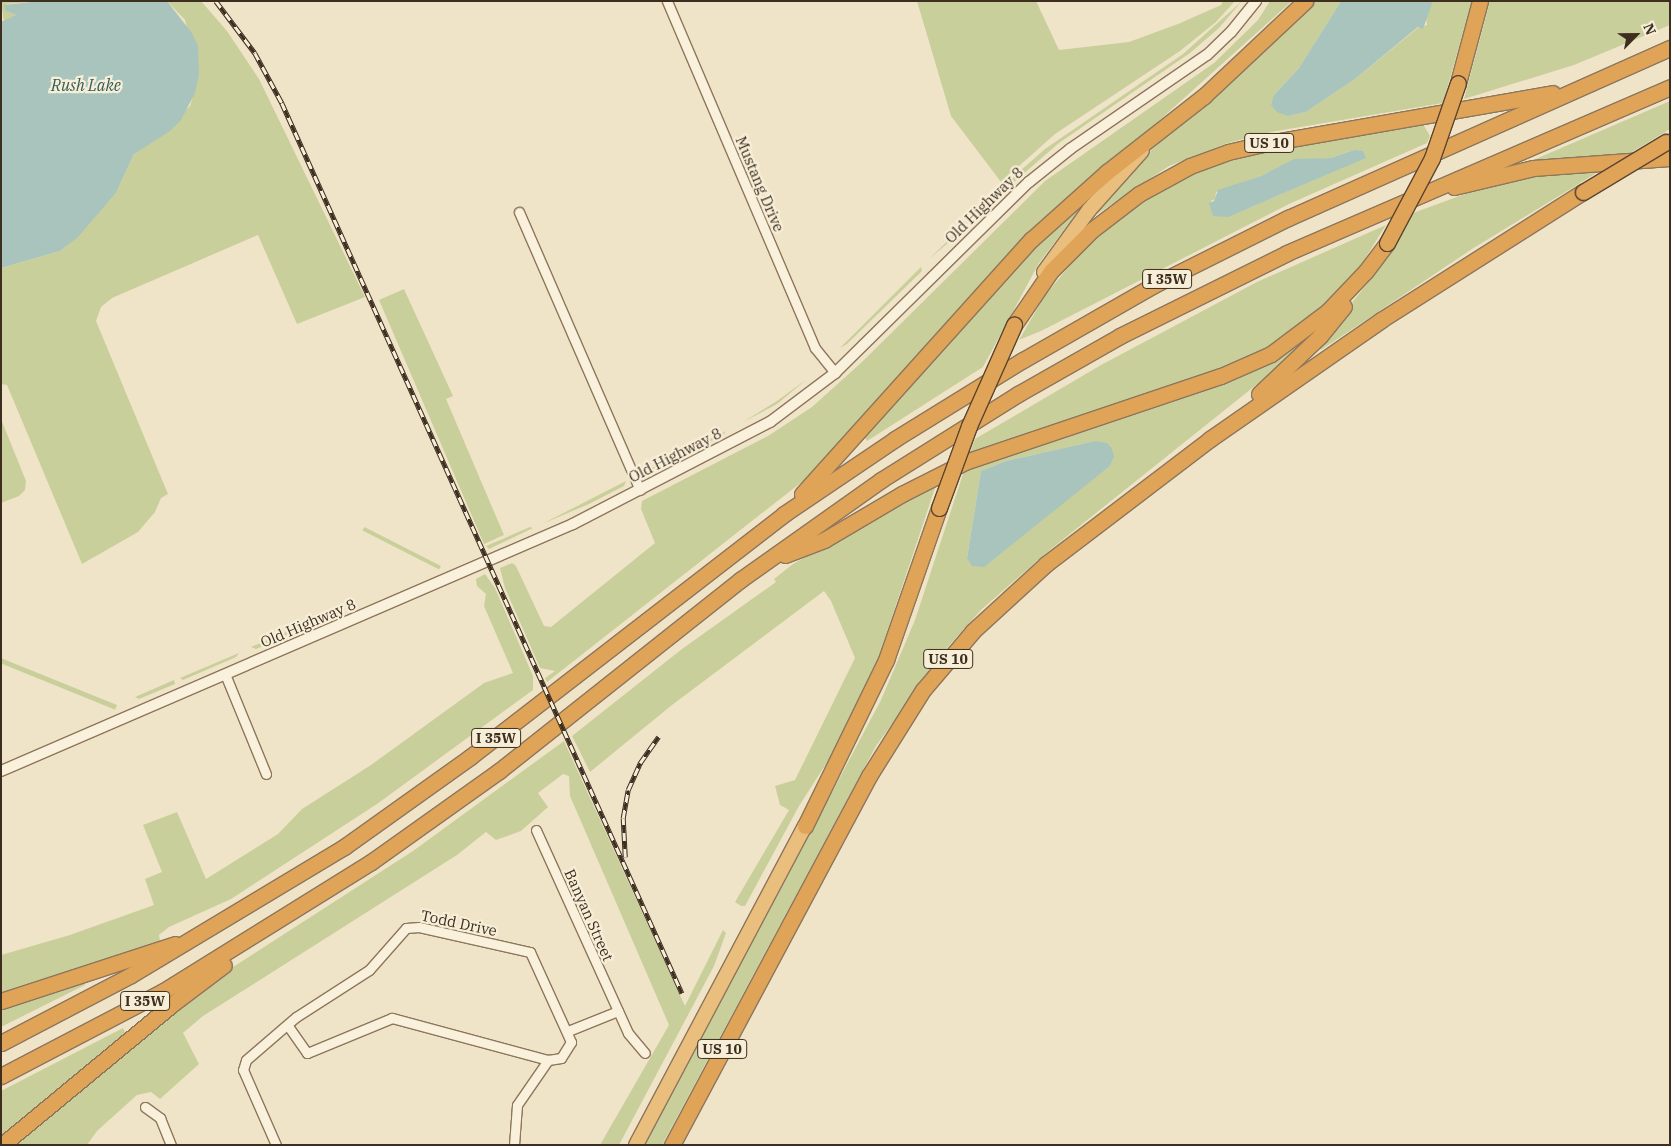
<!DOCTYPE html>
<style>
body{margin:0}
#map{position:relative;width:1671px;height:1146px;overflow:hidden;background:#f0e4c8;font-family:"IBM Plex Serif",serif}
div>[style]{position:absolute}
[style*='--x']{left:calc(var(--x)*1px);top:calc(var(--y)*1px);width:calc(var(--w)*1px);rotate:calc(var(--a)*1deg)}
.green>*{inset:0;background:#c9cf9b;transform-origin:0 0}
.water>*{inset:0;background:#a9c4bc}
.roads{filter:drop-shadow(1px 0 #8d765c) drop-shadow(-1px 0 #8d765c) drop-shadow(0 1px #8d765c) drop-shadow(0 -1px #8d765c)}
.minor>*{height:9px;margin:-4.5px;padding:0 4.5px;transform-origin:4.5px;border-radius:4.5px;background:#faf1dc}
.tertiary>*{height:10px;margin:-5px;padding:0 5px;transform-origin:5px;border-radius:5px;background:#faf1dc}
.trunk>*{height:14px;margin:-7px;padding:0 7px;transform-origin:7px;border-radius:7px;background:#eabe7c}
.motorway>*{height:15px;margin:-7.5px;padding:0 7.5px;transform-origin:7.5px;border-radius:7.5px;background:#e0a458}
.rail>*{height:4.5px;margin-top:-2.25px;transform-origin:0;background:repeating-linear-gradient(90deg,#f7eed8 0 8px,#3d2e20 0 16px);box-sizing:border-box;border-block:1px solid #3d2e20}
.bridges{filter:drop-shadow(1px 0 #5b4430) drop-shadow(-1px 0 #5b4430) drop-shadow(0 1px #5b4430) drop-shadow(0 -1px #5b4430)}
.motorway-bridge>*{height:15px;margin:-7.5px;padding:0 7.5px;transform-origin:7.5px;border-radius:7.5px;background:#e0a458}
span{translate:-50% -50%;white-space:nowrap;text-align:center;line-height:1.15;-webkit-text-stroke:4.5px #f7eed8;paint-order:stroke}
.shield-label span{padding:1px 4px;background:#f7eed8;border:1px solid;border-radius:4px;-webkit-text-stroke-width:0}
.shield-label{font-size:14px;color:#3d2e20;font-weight:700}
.street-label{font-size:15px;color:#3d2e20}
.water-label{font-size:16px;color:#2f5d5a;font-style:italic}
.frame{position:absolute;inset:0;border:2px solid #3d2e20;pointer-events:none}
.north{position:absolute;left:1611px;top:10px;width:50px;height:50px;-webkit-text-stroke:4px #f7eed8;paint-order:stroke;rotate:67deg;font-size:14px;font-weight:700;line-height:20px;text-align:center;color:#3d2e20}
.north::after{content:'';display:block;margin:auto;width:18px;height:22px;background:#3d2e20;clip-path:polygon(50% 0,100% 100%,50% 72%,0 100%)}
</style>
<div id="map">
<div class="green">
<div style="clip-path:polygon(1px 1px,41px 1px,7px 4px,9px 11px,16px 15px,4px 22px)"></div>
<div style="clip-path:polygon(167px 1px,201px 1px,227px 31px,259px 79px,365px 297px,297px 324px,258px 235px,112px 298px,101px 307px,96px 321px,168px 494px,161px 498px,155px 512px,138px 532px,82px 564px,7px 385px,1px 384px,1px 268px,60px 251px,77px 237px,116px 193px,134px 154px,190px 106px,199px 75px,185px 20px)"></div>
<div style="clip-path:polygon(917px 1px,1036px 1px,1059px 50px,1129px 42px,1178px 24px,1221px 5px,1223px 1px,1235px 1px,1216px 22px,1180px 51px,1055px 134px,1001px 182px,951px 116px)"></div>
<div style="clip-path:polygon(1242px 1px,1219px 28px,1190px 53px,1059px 143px,971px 219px,1003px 186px,1045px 149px,1183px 54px)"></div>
<div style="clip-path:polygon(1270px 1px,1292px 1px,1014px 251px,931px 339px,845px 439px,803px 481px,547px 682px,545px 678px,555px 671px,540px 668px,505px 588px,500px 568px,512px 563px,516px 566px,544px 626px,551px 627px,655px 543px,641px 509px,642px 501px,768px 436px,812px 407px,862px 362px,1045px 181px,1214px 63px,1258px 20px)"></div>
<div style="clip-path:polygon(1316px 1px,1341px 1px,1299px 68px,1274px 95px,1288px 116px,1306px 112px,1355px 79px,1419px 27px,1427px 25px,1426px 16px,1433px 1px,1472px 1px,1443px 103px,1271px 132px,1228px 143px,1169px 166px,1094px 216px,1091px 212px,1136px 164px)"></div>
<div style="clip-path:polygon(1490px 1px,1670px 1px,1670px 25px,1574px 65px,1464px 99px)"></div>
<div style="clip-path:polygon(1670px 101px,1670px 129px,1624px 157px,1524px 164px)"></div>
<div style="clip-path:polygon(evenodd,1423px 124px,1430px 136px,1427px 143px,1289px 204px,1041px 331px,1019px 340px,1044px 297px,1075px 259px,1117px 220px,1163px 189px,1208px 168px,1256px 153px,1423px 124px,1354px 150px,1360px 159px,1335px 171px,1249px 208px,1213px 216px,1211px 201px,1215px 199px,1216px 192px,1261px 176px,1293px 160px,1331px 158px,1354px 150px)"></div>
<div style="clip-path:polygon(1594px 167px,1595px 174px,1472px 249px,1321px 350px,1318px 345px,1379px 269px,1413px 213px,1506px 179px)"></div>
<div style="clip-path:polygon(1091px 194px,1039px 263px,983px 367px,867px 441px,862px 433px,1056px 223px)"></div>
<div style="clip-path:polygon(1386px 225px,1358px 270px,1304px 326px,1247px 360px,968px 457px,975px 439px,1101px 365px,1257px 282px)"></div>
<div style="clip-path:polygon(960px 229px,961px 232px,929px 259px,931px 257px)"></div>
<div style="clip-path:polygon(921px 267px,922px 271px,847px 344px,840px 348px)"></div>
<div style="clip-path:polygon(404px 289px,453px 396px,446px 399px,504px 535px,484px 544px,379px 300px)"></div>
<div style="clip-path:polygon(evenodd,1304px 337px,1308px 341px,1291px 357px,1046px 553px,981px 610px,946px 649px,876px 746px,662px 1145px,645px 1145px,881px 700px,915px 620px,965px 468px,1304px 337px,1095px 441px,1110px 466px,1055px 508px,967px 558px,981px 471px,1006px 461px,1095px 441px)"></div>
<div style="clip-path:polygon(807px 379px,777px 404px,743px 422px,777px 401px)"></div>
<div style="clip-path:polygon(1px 419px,26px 481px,25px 490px,19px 496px,1px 503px)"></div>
<div style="clip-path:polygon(726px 431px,723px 435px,647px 474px,642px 473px)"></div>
<div style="clip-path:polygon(626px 481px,624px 486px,589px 504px,542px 524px)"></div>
<div style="clip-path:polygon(937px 482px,876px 665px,831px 756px,799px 806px,745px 906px,741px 906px,735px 902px,789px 810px,780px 805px,775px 786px,795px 780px,855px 658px,831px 601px,824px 591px,672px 705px,590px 772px,572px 736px,682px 649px,776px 582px,774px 579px,793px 564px)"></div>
<div style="clip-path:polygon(530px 527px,533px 528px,489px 549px,486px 546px)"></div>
<div style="left:441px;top:566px;width:4px;height:86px;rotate:117deg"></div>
<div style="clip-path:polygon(485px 574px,495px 588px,533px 676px,533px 690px,377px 804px,231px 899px,169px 927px,159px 935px,160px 941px,127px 956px,1px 996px,1px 955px,70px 935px,154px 905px,145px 879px,162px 872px,143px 825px,177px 812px,206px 879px,278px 834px,302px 809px,371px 765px,484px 683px,513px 673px,484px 606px,486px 594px,477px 586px,476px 579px)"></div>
<div style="clip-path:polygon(336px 611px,334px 615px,256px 649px,251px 647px)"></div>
<div style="clip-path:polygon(239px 653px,236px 657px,183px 680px,180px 678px)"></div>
<div style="clip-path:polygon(174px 680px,175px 684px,139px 699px,135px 697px)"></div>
<div style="left:117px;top:705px;width:5px;height:126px;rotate:112deg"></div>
<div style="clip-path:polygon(564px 741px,685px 1006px,723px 930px,726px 933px,714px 966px,619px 1145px,600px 1145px,669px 1025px,570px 796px,569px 776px,563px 774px,538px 793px,548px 807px,521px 831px,496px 840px,486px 832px,457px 855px,203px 1016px,183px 1033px,199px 1064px,160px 1099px,151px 1092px,137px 1095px,97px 1131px,87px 1145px,16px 1145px,79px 1087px,216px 978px,413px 851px)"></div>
<div style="clip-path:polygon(83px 980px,85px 985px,1px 1027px,1px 1006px)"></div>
<div style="clip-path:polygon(123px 1028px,127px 1036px,1px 1138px,1px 1091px)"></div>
</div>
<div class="water">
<div style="clip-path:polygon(41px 1px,167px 1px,192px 33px,198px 46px,199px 75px,195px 93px,181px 120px,170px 131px,134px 154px,116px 193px,78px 237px,60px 251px,1px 268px,1px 22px,16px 15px,5px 10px,4px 5px)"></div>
<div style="clip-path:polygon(1341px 1px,1433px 1px,1423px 29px,1418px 27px,1355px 79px,1306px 112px,1288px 116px,1277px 112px,1271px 105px,1274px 95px,1299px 68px)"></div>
<div style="clip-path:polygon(1354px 150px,1363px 151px,1366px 158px,1228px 217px,1213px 216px,1209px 203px,1214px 201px,1218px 190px,1261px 176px,1294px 159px,1331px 158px)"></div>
<div style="clip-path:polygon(1095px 441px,1107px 443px,1111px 447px,1114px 456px,1110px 466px,984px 567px,972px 566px,967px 558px,981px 471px,1006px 461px)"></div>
</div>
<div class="roads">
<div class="minor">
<div style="--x:667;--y:1;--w:377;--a:66.9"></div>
<div style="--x:815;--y:348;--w:32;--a:51"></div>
<div style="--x:519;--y:212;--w:303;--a:66.5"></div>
<div style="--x:225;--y:674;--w:108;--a:67.7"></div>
<div style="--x:536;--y:830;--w:223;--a:65.6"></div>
<div style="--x:628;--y:1033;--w:26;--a:50"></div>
<div style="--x:568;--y:1031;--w:54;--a:-21.8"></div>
<div style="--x:145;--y:1107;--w:19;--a:36"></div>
<div style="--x:160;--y:1118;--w:29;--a:68"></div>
<div style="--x:276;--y:1145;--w:82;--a:-113.7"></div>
<div style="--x:243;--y:1070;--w:10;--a:-73"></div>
<div style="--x:246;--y:1060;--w:66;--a:-40.7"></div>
<div style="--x:296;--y:1017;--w:87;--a:-32.8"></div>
<div style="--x:369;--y:970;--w:56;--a:-48.6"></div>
<div style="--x:406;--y:928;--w:13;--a:-4"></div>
<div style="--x:419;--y:927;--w:114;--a:12.7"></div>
<div style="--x:530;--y:952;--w:99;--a:65.5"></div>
<div style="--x:571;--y:1042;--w:19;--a:122"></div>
<div style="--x:561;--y:1058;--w:13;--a:171"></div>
<div style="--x:548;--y:1060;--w:162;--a:-164.9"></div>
<div style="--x:392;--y:1018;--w:92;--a:157.6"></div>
<div style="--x:307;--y:1053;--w:33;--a:-125"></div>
<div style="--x:514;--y:1145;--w:40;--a:-85.7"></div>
<div style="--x:517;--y:1105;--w:55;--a:-55.4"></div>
</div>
<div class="tertiary">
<div style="--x:1;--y:771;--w:623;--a:-23.36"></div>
<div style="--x:573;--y:524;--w:222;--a:-27.4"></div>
<div style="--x:770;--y:422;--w:81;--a:-37"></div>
<div style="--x:835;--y:373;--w:272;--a:-44.6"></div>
<div style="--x:1029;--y:182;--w:53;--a:-38.8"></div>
<div style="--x:1070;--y:149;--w:166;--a:-34.5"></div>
<div style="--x:1207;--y:55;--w:33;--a:-44"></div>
<div style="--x:1231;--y:32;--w:40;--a:-51"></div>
</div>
<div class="trunk">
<div style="--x:1044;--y:272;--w:77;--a:-54"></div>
<div style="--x:1089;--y:210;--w:79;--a:-48.1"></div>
<div style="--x:636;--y:1145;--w:361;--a:-62.1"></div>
</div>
<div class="motorway">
<div style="--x:1458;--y:83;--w:85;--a:-75"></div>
<div style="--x:1454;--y:187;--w:81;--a:-13.5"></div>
<div style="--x:1533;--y:168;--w:137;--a:-4.2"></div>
<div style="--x:1014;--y:325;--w:65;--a:-55.6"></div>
<div style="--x:1051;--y:271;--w:58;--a:-45"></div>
<div style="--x:1092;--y:230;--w:59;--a:-37.5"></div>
<div style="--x:1139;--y:194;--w:58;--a:-28.8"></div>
<div style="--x:1190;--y:166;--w:40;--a:-20.2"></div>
<div style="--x:1228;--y:152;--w:35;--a:-13"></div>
<div style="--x:1262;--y:144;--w:295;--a:-9.9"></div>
<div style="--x:1259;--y:394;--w:84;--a:-43.6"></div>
<div style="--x:1320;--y:336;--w:38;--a:-51"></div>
<div style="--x:802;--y:494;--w:343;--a:-48"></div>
<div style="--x:1032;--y:239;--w:101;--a:-41.8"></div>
<div style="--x:1107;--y:172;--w:123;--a:-38.1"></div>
<div style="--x:1204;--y:96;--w:139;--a:-43.2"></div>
<div style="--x:785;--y:555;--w:42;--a:-21"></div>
<div style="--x:824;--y:540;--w:91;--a:-30.5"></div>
<div style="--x:902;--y:494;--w:71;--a:-26.9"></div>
<div style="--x:965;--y:462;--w:270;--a:-18.6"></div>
<div style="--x:1221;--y:376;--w:55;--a:-23.7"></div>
<div style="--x:1271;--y:354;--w:71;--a:-37"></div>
<div style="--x:1328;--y:311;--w:55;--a:-46.5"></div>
<div style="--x:1366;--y:271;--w:35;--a:-53"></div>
<div style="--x:805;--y:826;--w:185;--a:-64"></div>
<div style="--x:886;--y:660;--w:161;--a:-70.8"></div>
<div style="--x:1;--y:1001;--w:183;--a:-18.1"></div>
<div style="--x:1;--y:1043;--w:147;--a:-27.6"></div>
<div style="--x:131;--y:975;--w:249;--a:-31"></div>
<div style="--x:344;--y:847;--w:155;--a:-35.5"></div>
<div style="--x:470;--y:757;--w:397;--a:-37.7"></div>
<div style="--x:784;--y:514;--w:134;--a:-34"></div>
<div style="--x:895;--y:439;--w:150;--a:-31.7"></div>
<div style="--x:1023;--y:360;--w:151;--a:-29.8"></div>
<div style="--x:1154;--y:285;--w:150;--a:-26.6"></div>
<div style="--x:1288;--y:218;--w:418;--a:-24"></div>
<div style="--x:1;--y:1076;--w:182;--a:-27.6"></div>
<div style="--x:162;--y:992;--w:246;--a:-31.9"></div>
<div style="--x:371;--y:862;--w:157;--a:-35.4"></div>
<div style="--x:499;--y:771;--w:308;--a:-38.4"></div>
<div style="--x:740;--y:580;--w:173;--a:-35.3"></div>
<div style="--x:881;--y:480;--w:162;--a:-32.1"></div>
<div style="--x:1018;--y:394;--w:117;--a:-29.6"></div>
<div style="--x:1120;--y:336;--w:186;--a:-26.4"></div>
<div style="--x:1287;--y:253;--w:417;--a:-23.4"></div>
<div style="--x:2;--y:1145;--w:219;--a:-39.6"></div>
<div style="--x:171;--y:1005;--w:66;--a:-37"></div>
<div style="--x:672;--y:1145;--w:418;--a:-61.9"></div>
<div style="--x:869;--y:776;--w:102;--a:-57.9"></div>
<div style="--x:923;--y:690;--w:77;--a:-49.7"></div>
<div style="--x:973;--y:631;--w:99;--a:-42.5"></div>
<div style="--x:1046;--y:564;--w:206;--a:-37.3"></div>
<div style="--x:1210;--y:439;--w:208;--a:-34.8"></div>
<div style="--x:1381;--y:320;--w:239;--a:-32.4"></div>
</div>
</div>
<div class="rail">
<div style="--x:216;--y:1;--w:65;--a:53.1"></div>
<div style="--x:255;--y:53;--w:57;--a:61.6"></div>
<div style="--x:282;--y:103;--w:976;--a:65.8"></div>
<div style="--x:625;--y:857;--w:39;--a:-93"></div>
<div style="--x:623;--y:818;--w:28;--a:-80"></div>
<div style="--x:628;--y:790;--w:30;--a:-66"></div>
<div style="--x:640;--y:763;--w:32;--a:-55"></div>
</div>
<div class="bridges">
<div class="motorway-bridge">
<div style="--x:1583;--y:192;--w:97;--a:-31.1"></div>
<div style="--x:1387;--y:243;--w:96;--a:-62.1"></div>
<div style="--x:1432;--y:158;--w:79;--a:-70.9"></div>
<div style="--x:939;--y:508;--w:87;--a:-69.9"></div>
<div style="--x:969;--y:426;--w:111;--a:-66"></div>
</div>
</div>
<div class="shield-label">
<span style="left:1269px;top:143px">US 10</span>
<span style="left:1167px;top:279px">I 35W</span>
<span style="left:948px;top:659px">US 10</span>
<span style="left:496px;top:738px">I 35W</span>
<span style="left:145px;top:1001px">I 35W</span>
<span style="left:722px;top:1049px">US 10</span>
</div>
<div class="street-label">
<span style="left:760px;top:184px;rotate:67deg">Mustang Drive</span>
<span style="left:984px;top:205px;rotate:-44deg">Old Highway 8</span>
<span style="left:675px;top:455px;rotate:-27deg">Old Highway 8</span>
<span style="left:308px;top:623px;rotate:-23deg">Old Highway 8</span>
<span style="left:589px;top:915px;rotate:66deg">Banyan Street</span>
<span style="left:459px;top:923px;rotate:12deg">Todd Drive</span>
</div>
<div class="water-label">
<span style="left:86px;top:85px">Rush Lake</span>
</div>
<div class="frame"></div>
<div class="north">N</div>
</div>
